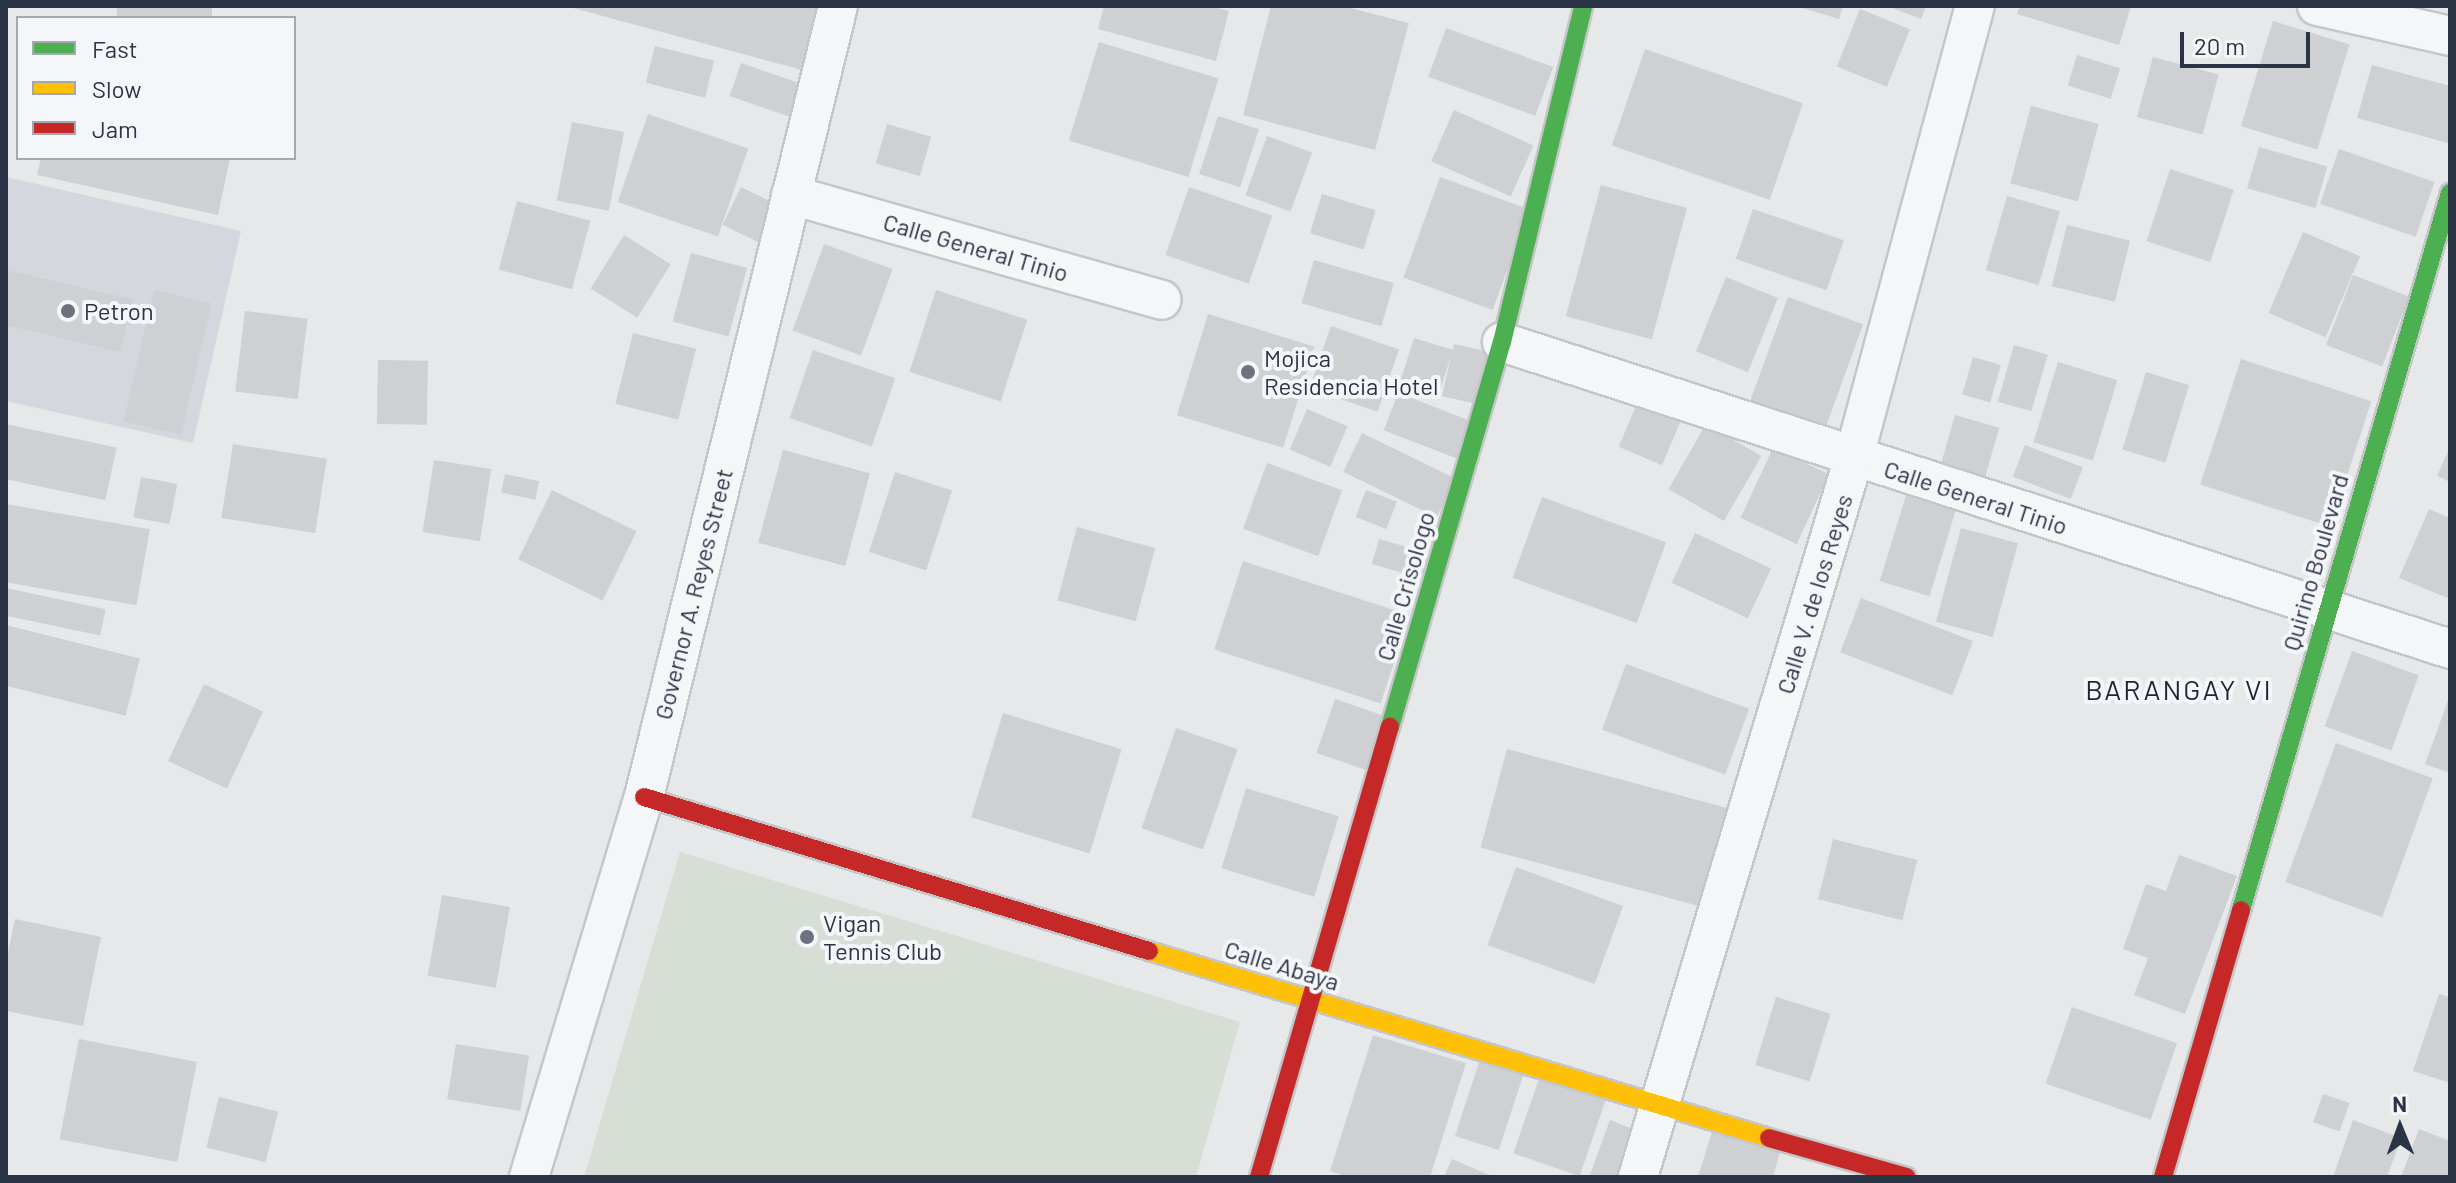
<!DOCTYPE html>
<style>
body{margin:0}
#map{position:relative;width:2456px;height:1183px;overflow:hidden;background:#e6e8ea;font-family:Barlow,sans-serif}
div>[style]{position:absolute}
[style*='--x']{left:calc(var(--x)*1px);top:calc(var(--y)*1px);width:calc(var(--w)*1px);rotate:calc(var(--a)*1deg)}
.built>*{inset:0;background:#d4d7dd}
.green>*{inset:0;background:#d6ded6}
.building>*{inset:0;background:#ced0d3;transform-origin:0 0}
.roads{filter:drop-shadow(2px 0 #c4c6c8) drop-shadow(-2px 0 #c4c6c8) drop-shadow(0 2px #c4c6c8) drop-shadow(0 -2px #c4c6c8)}
.street>*{height:38px;margin:-19px;padding:0 19px;transform-origin:19px;border-radius:19px;background:#f5f6f7}
.fast>*{height:18px;margin:-9px;padding:0 9px;transform-origin:9px;border-radius:9px;background:#4caf50}
.slow>*{height:18px;margin:-9px;padding:0 9px;transform-origin:9px;border-radius:9px;background:#ffc107}
.jam>*{height:18px;margin:-9px;padding:0 9px;transform-origin:9px;border-radius:9px;background:#c62828}
.dots>*{width:22px;height:22px;translate:-50% -50%;box-sizing:border-box;border:4px solid #f4f6f9;border-radius:50%}
span{translate:-50% -50%;white-space:nowrap;text-align:center;line-height:1.15;-webkit-text-stroke:8px #f4f6f9;paint-order:stroke}
.street-label{font-size:24px;color:#2b3445}
.poi-label{font-size:24px;color:#2b3445}
.left{translate:0 -50%;text-align:left}
.quarter-label{font-size:28px;color:#1d2536;letter-spacing:2px}
.frame{position:absolute;inset:0;border:8px solid #2b3445;pointer-events:none}
.legend{position:absolute;left:16px;top:16px;width:280px;height:144px;box-sizing:border-box;background:#f4f6f9;border:2px solid #a4a8b1;margin:0;padding:10px 14px;list-style:none;font-size:24px;color:#2b3445}
.legend li{display:flex;align-items:center;gap:16px;height:40px}
.legend b{width:40px;border:2px solid #a4a8b1}
.north{position:absolute;left:2360px;top:1087px;width:80px;height:80px;-webkit-text-stroke:6px #f4f6f9;paint-order:stroke;rotate:359deg;font-size:22px;font-weight:700;line-height:32px;text-align:center;color:#2b3445}
.north::after{content:'';display:block;margin:auto;width:28px;height:36px;background:#2b3445;clip-path:polygon(50% 0,100% 100%,50% 72%,0 100%)}
.scale{position:absolute;left:2180px;top:32px;width:130px;height:36px;box-sizing:border-box;border:4px solid #2b3445;border-top:0;padding-left:10px;font-size:24px;line-height:28px;white-space:nowrap;color:#2b3445;-webkit-text-stroke:6px #f4f6f9;paint-order:stroke}
</style>
<div id="map">
<div class="built">
<div style="clip-path:polygon(6px 177px,241px 231px,193px 443px,6px 401px)"></div>
</div>
<div class="green">
<div style="clip-path:polygon(680px 852px,1240px 1022px,1196px 1177px,584px 1177px)"></div>
</div>
<div class="building">
<div style="left:117px;top:6px;width:95px;height:12px"></div>
<div style="clip-path:polygon(566px 6px,831px 6px,813px 73px)"></div>
<div style="clip-path:polygon(1104px 6px,1210px 6px,1229px 11px,1216px 61px,1098px 29px)"></div>
<div style="clip-path:polygon(1271px 6px,1342px 6px,1409px 23px,1375px 150px,1243px 115px)"></div>
<div style="clip-path:polygon(1796px 6px,1843px 6px,1839px 19px)"></div>
<div style="clip-path:polygon(1887px 6px,1926px 6px,1921px 19px)"></div>
<div style="clip-path:polygon(2020px 6px,2131px 6px,2119px 45px,2017px 14px)"></div>
<div style="left:1860px;top:9px;width:54px;height:62px;rotate:22deg"></div>
<div style="left:2273px;top:21px;width:80px;height:110px;rotate:17deg"></div>
<div style="left:1446px;top:28px;width:114px;height:52px;rotate:20deg"></div>
<div style="left:1099px;top:42px;width:125px;height:103px;rotate:17deg"></div>
<div style="left:655px;top:46px;width:61px;height:38px;rotate:14deg"></div>
<div style="left:1645px;top:49px;width:167px;height:102px;rotate:19deg"></div>
<div style="left:2077px;top:55px;width:45px;height:32px;rotate:17deg"></div>
<div style="left:2153px;top:57px;width:68px;height:62px;rotate:15deg"></div>
<div style="left:741px;top:63px;width:72px;height:35px;rotate:19deg"></div>
<div style="clip-path:polygon(2372px 65px,2450px 86px,2448px 143px,2357px 118px)"></div>
<div style="left:2031px;top:106px;width:70px;height:80px;rotate:15deg"></div>
<div style="left:1454px;top:110px;width:87px;height:56px;rotate:24deg"></div>
<div style="left:648px;top:114px;width:106px;height:93px;rotate:19deg"></div>
<div style="left:1218px;top:116px;width:43px;height:61px;rotate:18deg"></div>
<div style="left:572px;top:122px;width:53px;height:80px;rotate:11deg"></div>
<div style="left:887px;top:124px;width:46px;height:41px;rotate:16deg"></div>
<div style="left:1267px;top:136px;width:48px;height:63px;rotate:20deg"></div>
<div style="left:2259px;top:147px;width:71px;height:43px;rotate:16deg"></div>
<div style="left:2339px;top:149px;width:101px;height:58px;rotate:19deg"></div>
<div style="clip-path:polygon(41px 158px,230px 158px,218px 215px,37px 175px)"></div>
<div style="left:2170px;top:169px;width:67px;height:76px;rotate:18deg"></div>
<div style="left:1440px;top:177px;width:95px;height:107px;rotate:20deg"></div>
<div style="left:1601px;top:185px;width:89px;height:136px;rotate:15deg"></div>
<div style="left:741px;top:187px;width:43px;height:42px;rotate:26deg"></div>
<div style="left:1189px;top:187px;width:88px;height:72px;rotate:19deg"></div>
<div style="left:1322px;top:194px;width:56px;height:41px;rotate:17deg"></div>
<div style="left:2007px;top:196px;width:55px;height:77px;rotate:16deg"></div>
<div style="left:517px;top:201px;width:76px;height:71px;rotate:15deg"></div>
<div style="left:1753px;top:209px;width:96px;height:53px;rotate:19deg"></div>
<div style="left:2067px;top:225px;width:65px;height:63px;rotate:14deg"></div>
<div style="left:2303px;top:232px;width:62px;height:88px;rotate:23deg"></div>
<div style="left:624px;top:235px;width:55px;height:63px;rotate:32deg"></div>
<div style="left:824px;top:244px;width:73px;height:92px;rotate:20deg"></div>
<div style="left:691px;top:253px;width:58px;height:71px;rotate:15deg"></div>
<div style="left:1314px;top:260px;width:83px;height:45px;rotate:16deg"></div>
<div style="left:6px;top:270px;width:130px;height:54px;rotate:13deg"></div>
<div style="left:2353px;top:275px;width:60px;height:75px;rotate:21deg"></div>
<div style="left:1726px;top:277px;width:56px;height:80px;rotate:22deg"></div>
<div style="left:154px;top:290px;width:59px;height:135px;rotate:13deg"></div>
<div style="left:936px;top:290px;width:96px;height:86px;rotate:18deg"></div>
<div style="left:1788px;top:297px;width:80px;height:117px;rotate:20deg"></div>
<div style="left:245px;top:311px;width:63px;height:81px;rotate:7deg"></div>
<div style="left:1208px;top:314px;width:111px;height:106px;rotate:17deg"></div>
<div style="left:1331px;top:326px;width:72px;height:66px;rotate:19deg"></div>
<div style="left:633px;top:333px;width:65px;height:73px;rotate:14deg"></div>
<div style="clip-path:polygon(1414px 338px,1453px 350px,1454px 344px,1489px 352px,1476px 404px,1442px 396px,1451px 356px,1438px 396px,1399px 385px)"></div>
<div style="left:2014px;top:345px;width:35px;height:59px;rotate:16deg"></div>
<div style="left:813px;top:350px;width:87px;height:72px;rotate:19deg"></div>
<div style="left:1973px;top:357px;width:29px;height:39px;rotate:16deg"></div>
<div style="left:2241px;top:359px;width:137px;height:132px;rotate:18deg"></div>
<div style="left:378px;top:360px;width:50px;height:64px;rotate:1deg"></div>
<div style="left:2058px;top:362px;width:62px;height:84px;rotate:17deg"></div>
<div style="left:2146px;top:372px;width:45px;height:81px;rotate:17deg"></div>
<div style="left:1398px;top:393px;width:79px;height:40px;rotate:21deg"></div>
<div style="left:1639px;top:399px;width:47px;height:52px;rotate:23deg"></div>
<div style="left:1307px;top:409px;width:44px;height:44px;rotate:23deg"></div>
<div style="left:1955px;top:415px;width:46px;height:52px;rotate:16deg"></div>
<div style="left:6px;top:424px;width:113px;height:54px;rotate:12deg"></div>
<div style="left:1706px;top:424px;width:64px;height:75px;rotate:30deg"></div>
<div style="left:1362px;top:433px;width:104px;height:43px;rotate:26deg"></div>
<div style="left:233px;top:444px;width:95px;height:75px;rotate:9deg"></div>
<div style="left:2025px;top:445px;width:62px;height:34px;rotate:21deg"></div>
<div style="clip-path:polygon(2450px 447px,2450px 482px,2437px 476px)"></div>
<div style="left:1773px;top:448px;width:62px;height:77px;rotate:25deg"></div>
<div style="left:783px;top:450px;width:90px;height:96px;rotate:15deg"></div>
<div style="left:434px;top:460px;width:58px;height:73px;rotate:9deg"></div>
<div style="left:1267px;top:463px;width:80px;height:70px;rotate:20deg"></div>
<div style="left:895px;top:472px;width:60px;height:84px;rotate:18deg"></div>
<div style="left:505px;top:474px;width:35px;height:19px;rotate:12deg"></div>
<div style="left:141px;top:477px;width:37px;height:41px;rotate:11deg"></div>
<div style="left:552px;top:490px;width:94px;height:77px;rotate:26deg"></div>
<div style="left:1366px;top:490px;width:33px;height:29px;rotate:21deg"></div>
<div style="left:1907px;top:492px;width:52px;height:93px;rotate:17deg"></div>
<div style="left:1542px;top:497px;width:132px;height:86px;rotate:20deg"></div>
<div style="left:6px;top:504px;width:146px;height:77px;rotate:10deg"></div>
<div style="clip-path:polygon(2429px 509px,2450px 518px,2450px 599px,2399px 578px)"></div>
<div style="left:1077px;top:527px;width:81px;height:76px;rotate:15deg"></div>
<div style="left:1961px;top:528px;width:59px;height:97px;rotate:15deg"></div>
<div style="left:1695px;top:533px;width:84px;height:55px;rotate:25deg"></div>
<div style="left:1379px;top:539px;width:52px;height:26px;rotate:16deg"></div>
<div style="left:1243px;top:561px;width:175px;height:93px;rotate:18deg"></div>
<div style="left:6px;top:588px;width:102px;height:27px;rotate:12deg"></div>
<div style="left:1861px;top:598px;width:120px;height:58px;rotate:21deg"></div>
<div style="left:6px;top:625px;width:138px;height:59px;rotate:14deg"></div>
<div style="left:2352px;top:651px;width:71px;height:80px;rotate:20deg"></div>
<div style="left:1626px;top:664px;width:131px;height:70px;rotate:20deg"></div>
<div style="left:204px;top:684px;width:65px;height:85px;rotate:25deg"></div>
<div style="clip-path:polygon(2450px 695px,2450px 773px,2425px 764px)"></div>
<div style="left:1335px;top:699px;width:57px;height:57px;rotate:19deg"></div>
<div style="left:1003px;top:713px;width:124px;height:109px;rotate:17deg"></div>
<div style="left:1176px;top:728px;width:65px;height:106px;rotate:19deg"></div>
<div style="left:2336px;top:743px;width:103px;height:148px;rotate:20deg"></div>
<div style="left:1507px;top:749px;width:227px;height:102px;rotate:15deg"></div>
<div style="left:1246px;top:788px;width:97px;height:84px;rotate:17deg"></div>
<div style="left:1833px;top:839px;width:87px;height:62px;rotate:14deg"></div>
<div style="clip-path:polygon(2179px 855px,2237px 876px,2185px 1014px,2134px 995px,2148px 958px,2123px 949px,2146px 884px,2166px 891px)"></div>
<div style="left:1516px;top:867px;width:114px;height:83px;rotate:20deg"></div>
<div style="left:442px;top:895px;width:69px;height:82px;rotate:10deg"></div>
<div style="clip-path:polygon(15px 919px,101px 937px,83px 1026px,6px 1011px,6px 962px)"></div>
<div style="clip-path:polygon(2439px 994px,2450px 997px,2450px 1083px,2413px 1071px)"></div>
<div style="left:1776px;top:997px;width:57px;height:71px;rotate:17deg"></div>
<div style="left:2072px;top:1007px;width:111px;height:81px;rotate:19deg"></div>
<div style="clip-path:polygon(1373px 1035px,1466px 1063px,1430px 1177px,1348px 1177px,1330px 1171px)"></div>
<div style="left:79px;top:1039px;width:120px;height:102px;rotate:11deg"></div>
<div style="left:456px;top:1044px;width:74px;height:56px;rotate:9deg"></div>
<div style="left:1481px;top:1056px;width:46px;height:84px;rotate:18deg"></div>
<div style="left:1541px;top:1073px;width:70px;height:85px;rotate:19deg"></div>
<div style="left:2323px;top:1094px;width:28px;height:30px;rotate:19deg"></div>
<div style="left:219px;top:1097px;width:61px;height:52px;rotate:14deg"></div>
<div style="clip-path:polygon(1610px 1120px,1645px 1134px,1630px 1177px,1589px 1177px)"></div>
<div style="clip-path:polygon(2353px 1120px,2401px 1138px,2387px 1177px,2333px 1177px)"></div>
<div style="clip-path:polygon(2419px 1129px,2450px 1141px,2450px 1177px,2401px 1177px)"></div>
<div style="clip-path:polygon(1712px 1132px,1780px 1152px,1773px 1177px,1698px 1177px)"></div>
<div style="clip-path:polygon(1452px 1159px,1494px 1177px,1444px 1177px)"></div>
</div>
<div class="roads">
<div class="street">
<div style="--x:2317;--y:6;--w:136;--a:12.7"></div>
<div style="--x:791;--y:195;--w:385;--a:15.8"></div>
<div style="--x:1502;--y:342;--w:996;--a:17.94"></div>
<div style="--x:529;--y:1177;--w:397;--a:-73.2"></div>
<div style="--x:644;--y:797;--w:814;--a:-76.22"></div>
<div style="--x:1638;--y:1177;--w:752;--a:-73.3"></div>
<div style="--x:1854;--y:457;--w:467;--a:-75"></div>
</div>
<div class="fast">
<div style="--x:1390;--y:727;--w:401;--a:-73.8"></div>
<div style="--x:1502;--y:342;--w:346;--a:-76.4"></div>
<div style="--x:2241;--y:910;--w:747;--a:-73.75"></div>
</div>
<div class="slow">
<div style="--x:1149;--y:951;--w:648;--a:16.78"></div>
</div>
<div class="jam">
<div style="--x:644;--y:797;--w:528;--a:16.96"></div>
<div style="--x:1769;--y:1138;--w:143;--a:15.8"></div>
<div style="--x:1259;--y:1177;--w:469;--a:-73.8"></div>
<div style="--x:2163;--y:1177;--w:278;--a:-73.7"></div>
</div>
</div>
<div class="dots">
<div style="left:68px;top:311px;background:#6c737f"></div>
<div style="left:1248px;top:372px;background:#6c737f"></div>
<div style="left:807px;top:937px;background:#6c737f"></div>
</div>
<div class="street-label">
<span style="left:976px;top:247px;rotate:16deg">Calle General Tinio</span>
<span style="left:1976px;top:497px;rotate:18deg">Calle General Tinio</span>
<span style="left:2315px;top:562px;rotate:-74deg">Quirino Boulevard</span>
<span style="left:1405px;top:586px;rotate:-74deg">Calle Crisologo</span>
<span style="left:693px;top:594px;rotate:-76deg">Governor A. Reyes Street</span>
<span style="left:1814px;top:594px;rotate:-73deg">Calle V. de los Reyes</span>
<span style="left:1282px;top:965px;rotate:17deg">Calle Abaya</span>
</div>
<div class="poi-label">
<span class="left" style="left:84px;top:311px">Petron</span>
<span class="left" style="left:1264px;top:372px">Mojica<br>Residencia Hotel</span>
<span class="left" style="left:823px;top:937px">Vigan<br>Tennis Club</span>
</div>
<div class="quarter-label">
<span style="left:2179px;top:689px">BARANGAY VI</span>
</div>
<div class="frame"></div>
<ul class="legend">
<li><b style="height:10px;background:#4caf50"></b>Fast</li>
<li><b style="height:10px;background:#ffc107"></b>Slow</li>
<li><b style="height:10px;background:#c62828"></b>Jam</li>
</ul>
<div class="north">N</div>
<div class="scale">20 m</div>
</div>
